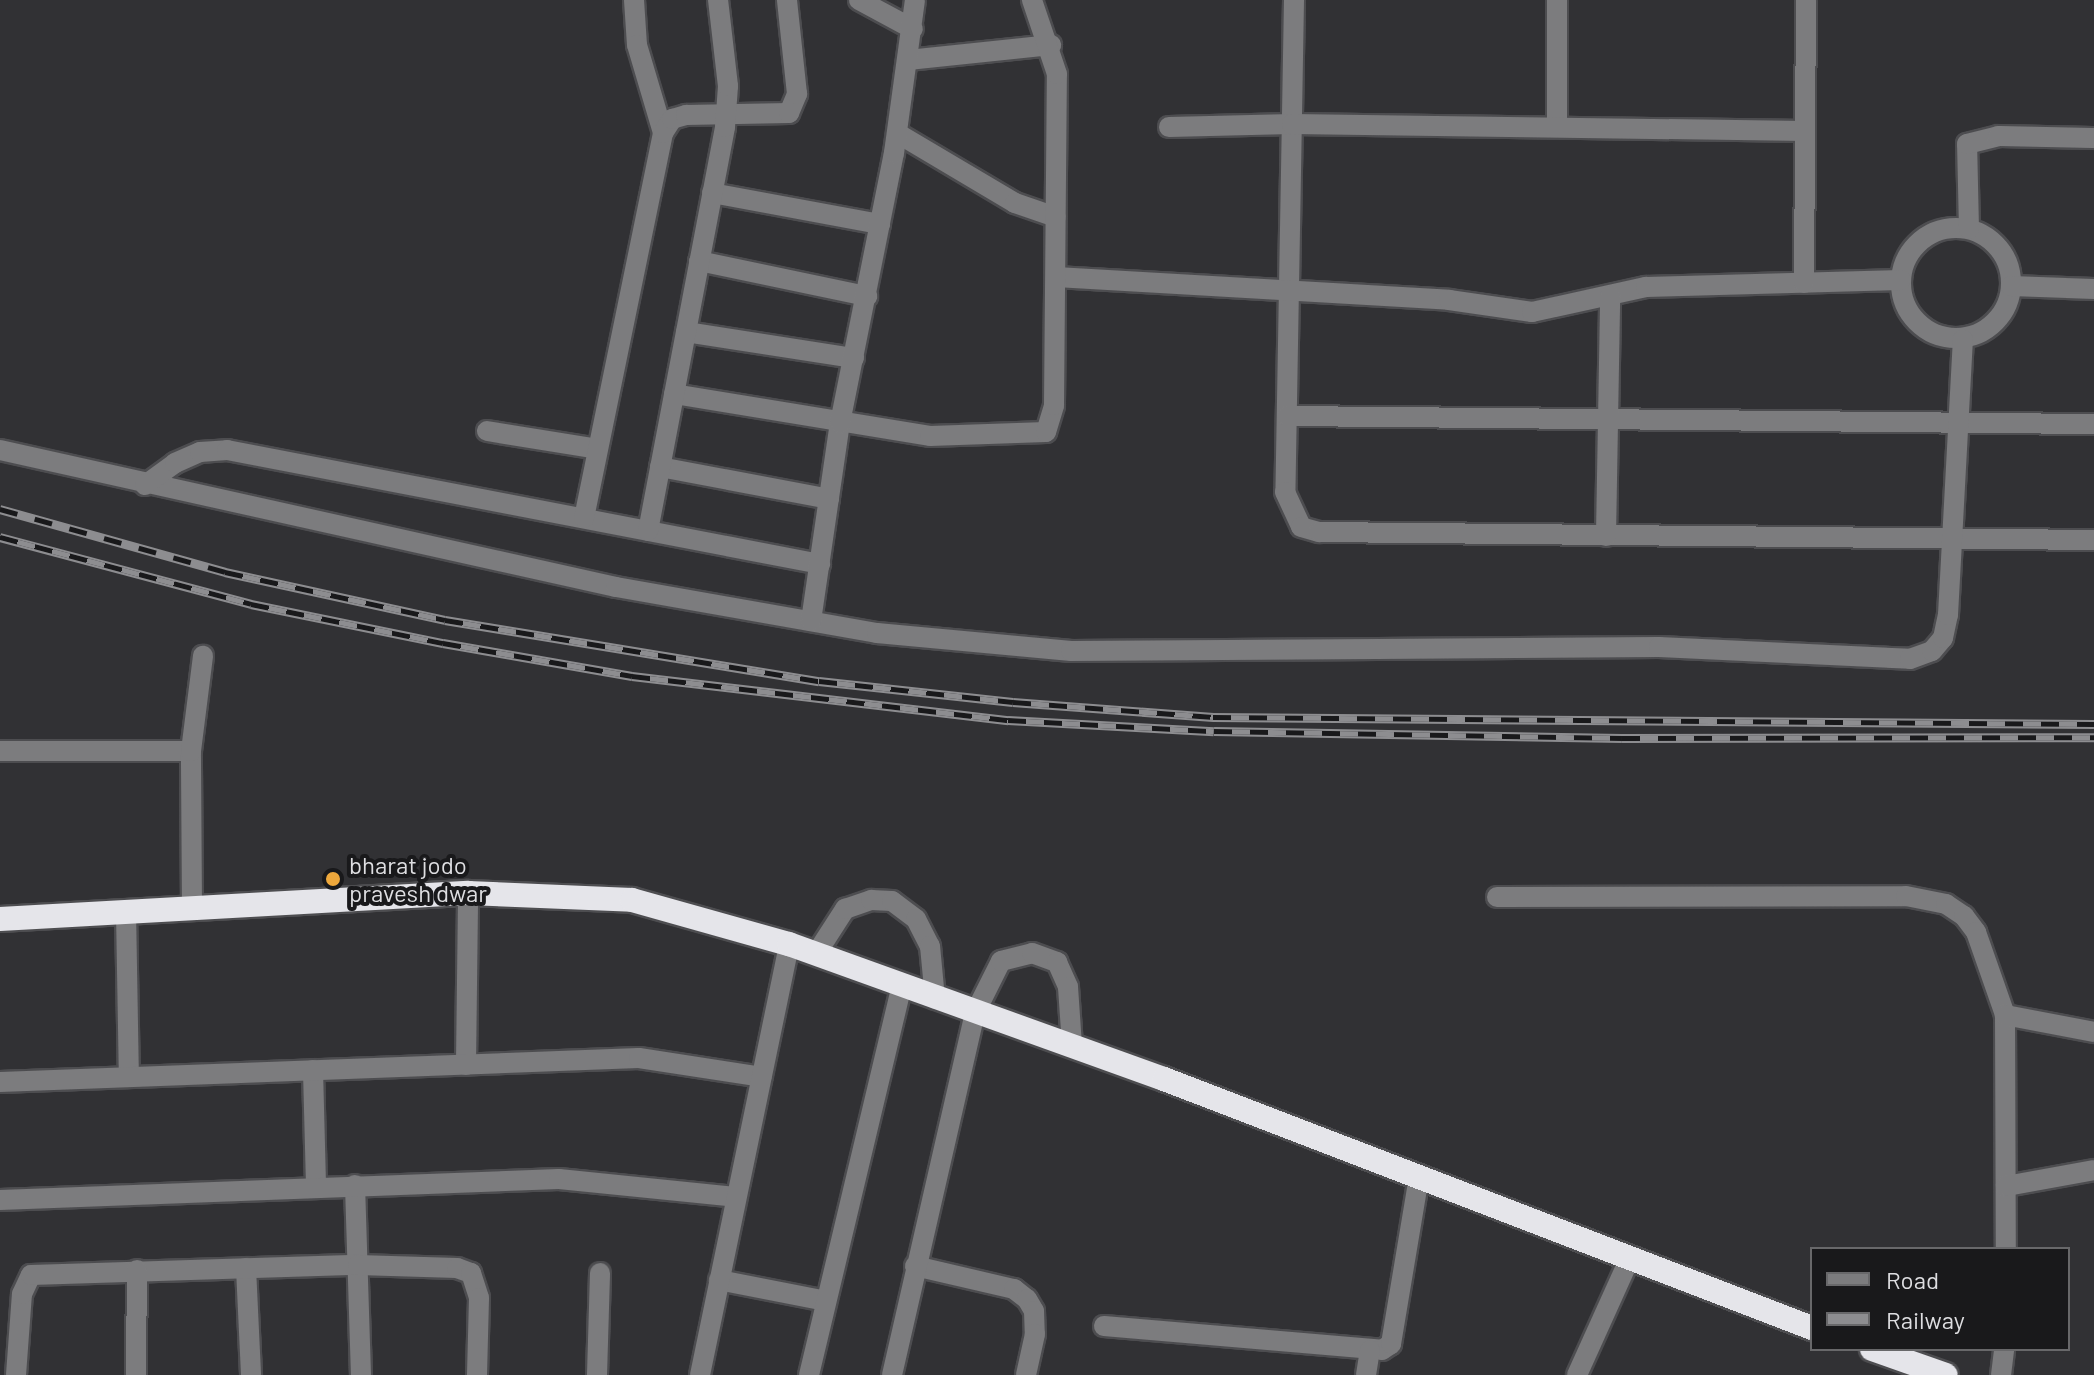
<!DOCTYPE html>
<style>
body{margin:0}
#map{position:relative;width:2094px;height:1375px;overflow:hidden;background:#313134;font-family:Barlow,sans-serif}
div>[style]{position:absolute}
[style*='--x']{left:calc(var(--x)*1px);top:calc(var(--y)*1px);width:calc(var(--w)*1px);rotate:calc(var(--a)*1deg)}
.roads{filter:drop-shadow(2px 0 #4d4d50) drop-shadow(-2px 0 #4d4d50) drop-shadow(0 2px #4d4d50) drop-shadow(0 -2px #4d4d50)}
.minor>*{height:20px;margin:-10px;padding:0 10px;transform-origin:10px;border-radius:10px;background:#7c7c7e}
.minor>.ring{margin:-10px;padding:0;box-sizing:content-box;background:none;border:20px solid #7c7c7e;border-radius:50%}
.highway>*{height:24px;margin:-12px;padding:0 12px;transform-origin:12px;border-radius:12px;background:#e5e5ea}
.rail>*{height:9px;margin-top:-4.5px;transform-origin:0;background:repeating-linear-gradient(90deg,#19191b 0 18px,#8d8d90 0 36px);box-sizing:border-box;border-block:2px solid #8d8d90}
.dots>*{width:22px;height:22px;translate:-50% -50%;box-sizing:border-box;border:4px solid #19191b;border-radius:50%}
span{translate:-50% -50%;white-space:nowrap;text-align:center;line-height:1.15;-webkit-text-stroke:8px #19191b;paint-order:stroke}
.poi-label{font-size:24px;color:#dedee1}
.left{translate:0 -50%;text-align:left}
.legend{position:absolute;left:1810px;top:1247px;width:260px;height:104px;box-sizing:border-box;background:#19191b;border:2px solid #68686a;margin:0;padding:10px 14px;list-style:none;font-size:24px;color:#dedee1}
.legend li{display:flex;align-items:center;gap:16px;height:40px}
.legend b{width:40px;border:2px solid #68686a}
</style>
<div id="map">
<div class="roads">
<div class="minor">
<div style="--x:634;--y:0;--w:45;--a:86.2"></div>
<div style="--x:637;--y:45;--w:92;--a:73.5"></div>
<div style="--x:859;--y:0;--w:61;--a:28.2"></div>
<div style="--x:1294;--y:0;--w:492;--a:91"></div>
<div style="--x:1285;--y:492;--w:38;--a:65"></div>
<div style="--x:1301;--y:527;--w:19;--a:16"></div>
<div style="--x:1319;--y:532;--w:775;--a:0.59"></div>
<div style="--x:1557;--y:0;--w:127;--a:90"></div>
<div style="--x:908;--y:60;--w:144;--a:-6"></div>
<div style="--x:1169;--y:127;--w:123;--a:-1.4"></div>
<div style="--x:1292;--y:124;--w:513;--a:0.78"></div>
<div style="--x:897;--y:133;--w:137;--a:30.7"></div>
<div style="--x:1015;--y:203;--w:43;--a:18.9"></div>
<div style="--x:712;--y:193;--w:171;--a:10.5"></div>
<div class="ring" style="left:1901px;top:228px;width:90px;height:90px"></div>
<div style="--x:1969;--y:229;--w:85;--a:-91.3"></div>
<div style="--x:1967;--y:144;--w:32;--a:-14"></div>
<div style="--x:1998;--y:136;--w:96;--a:1.2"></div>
<div style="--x:699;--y:261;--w:172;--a:11.8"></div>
<div style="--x:1056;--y:277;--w:394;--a:3.3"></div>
<div style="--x:1449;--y:300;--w:84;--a:8.2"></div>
<div style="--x:1532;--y:312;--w:117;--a:-12.4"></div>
<div style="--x:1646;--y:287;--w:255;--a:-1.6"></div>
<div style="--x:1804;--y:283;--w:283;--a:-89.6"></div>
<div style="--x:2011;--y:286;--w:83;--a:2.1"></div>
<div style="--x:686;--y:332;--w:170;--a:8.8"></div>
<div style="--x:674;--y:394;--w:259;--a:9.3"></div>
<div style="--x:930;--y:436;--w:116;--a:-2"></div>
<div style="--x:1046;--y:432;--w:28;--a:-73"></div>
<div style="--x:1054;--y:405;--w:331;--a:-89.5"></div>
<div style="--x:1057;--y:74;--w:78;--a:-108.7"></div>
<div style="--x:1287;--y:416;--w:807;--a:0.57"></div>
<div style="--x:487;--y:431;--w:112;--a:9.2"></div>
<div style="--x:0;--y:450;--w:631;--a:12.54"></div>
<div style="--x:616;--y:587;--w:265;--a:10"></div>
<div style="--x:877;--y:633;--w:195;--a:5.3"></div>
<div style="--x:1071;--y:651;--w:588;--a:-0.39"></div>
<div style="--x:1659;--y:647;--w:251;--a:2.7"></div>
<div style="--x:1910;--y:659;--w:23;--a:-20"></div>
<div style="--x:1932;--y:651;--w:17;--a:-50"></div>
<div style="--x:1943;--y:638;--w:24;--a:-78"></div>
<div style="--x:1948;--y:615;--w:276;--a:-86.9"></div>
<div style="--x:660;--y:467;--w:172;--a:10.7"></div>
<div style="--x:145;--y:485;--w:37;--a:-36"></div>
<div style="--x:175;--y:463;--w:27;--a:-24"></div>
<div style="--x:200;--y:452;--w:27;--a:-4"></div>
<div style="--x:227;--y:450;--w:604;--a:10.88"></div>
<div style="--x:584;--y:518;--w:393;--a:-78.4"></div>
<div style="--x:663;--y:133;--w:17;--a:-57"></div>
<div style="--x:672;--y:119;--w:15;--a:-16"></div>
<div style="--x:686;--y:115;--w:103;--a:-1.1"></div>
<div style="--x:789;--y:113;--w:21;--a:-67"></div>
<div style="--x:797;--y:94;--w:95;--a:-96.1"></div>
<div style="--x:648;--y:531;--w:411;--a:-79.2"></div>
<div style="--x:725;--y:127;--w:41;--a:-85.8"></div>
<div style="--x:728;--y:86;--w:87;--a:-96.6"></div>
<div style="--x:1606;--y:536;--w:240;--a:-89"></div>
<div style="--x:811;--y:621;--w:200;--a:-81.7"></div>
<div style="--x:840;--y:423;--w:275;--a:-78.7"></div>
<div style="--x:894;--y:153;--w:154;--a:-82.2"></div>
<div style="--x:0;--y:751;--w:191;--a:0"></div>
<div style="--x:1497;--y:897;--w:409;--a:-0.1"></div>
<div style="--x:1906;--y:896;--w:41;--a:11.3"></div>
<div style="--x:1946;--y:904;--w:22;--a:34"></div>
<div style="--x:1964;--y:916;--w:20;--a:53"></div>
<div style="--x:1976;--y:932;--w:88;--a:70.7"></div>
<div style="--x:2005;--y:1015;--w:234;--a:89.8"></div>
<div style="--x:192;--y:907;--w:156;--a:-90.4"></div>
<div style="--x:191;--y:751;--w:96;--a:-82.8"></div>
<div style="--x:126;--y:911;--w:166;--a:89"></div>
<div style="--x:816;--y:954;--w:54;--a:-57.2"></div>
<div style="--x:845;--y:909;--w:28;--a:-19"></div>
<div style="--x:871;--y:900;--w:21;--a:3"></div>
<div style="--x:892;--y:901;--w:30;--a:37"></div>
<div style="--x:916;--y:919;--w:30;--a:63"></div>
<div style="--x:930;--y:946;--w:53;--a:84.6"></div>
<div style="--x:2005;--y:1015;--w:91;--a:10.8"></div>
<div style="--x:466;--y:1065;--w:172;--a:-89.3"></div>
<div style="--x:313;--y:1070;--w:117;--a:88.5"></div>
<div style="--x:0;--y:1082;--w:639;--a:-2.15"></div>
<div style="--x:639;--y:1058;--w:124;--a:8.8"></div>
<div style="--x:355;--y:1185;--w:190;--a:88.2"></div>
<div style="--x:2006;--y:1186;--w:89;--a:-10.3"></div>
<div style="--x:0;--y:1200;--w:559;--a:-2.15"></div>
<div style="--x:559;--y:1179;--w:177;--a:5.8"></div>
<div style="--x:915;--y:1266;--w:102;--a:13.1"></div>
<div style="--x:1014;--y:1289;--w:16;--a:38"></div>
<div style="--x:1027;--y:1299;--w:14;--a:60"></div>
<div style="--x:1034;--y:1311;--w:23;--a:88"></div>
<div style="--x:1035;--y:1334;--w:42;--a:102.4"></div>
<div style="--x:246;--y:1268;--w:107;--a:87.3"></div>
<div style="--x:719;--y:1280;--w:109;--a:11.1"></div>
<div style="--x:1104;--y:1326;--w:279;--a:4.9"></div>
<div style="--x:1382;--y:1350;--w:11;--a:-34"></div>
<div style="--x:1391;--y:1344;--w:169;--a:-80.5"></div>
<div style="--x:16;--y:1375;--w:81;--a:-85.8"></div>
<div style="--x:22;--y:1294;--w:21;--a:-65"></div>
<div style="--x:31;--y:1275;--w:327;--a:-1.8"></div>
<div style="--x:358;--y:1265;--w:99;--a:1.7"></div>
<div style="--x:457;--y:1268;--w:15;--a:20"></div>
<div style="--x:471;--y:1273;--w:26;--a:72"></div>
<div style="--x:479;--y:1298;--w:77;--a:91.5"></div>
<div style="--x:136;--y:1375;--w:105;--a:-89.5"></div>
<div style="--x:597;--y:1375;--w:102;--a:-88.3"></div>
<div style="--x:700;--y:1375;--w:440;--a:-78.3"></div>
<div style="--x:809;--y:1375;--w:400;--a:-76.6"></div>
<div style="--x:892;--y:1375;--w:371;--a:-77.1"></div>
<div style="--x:975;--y:1013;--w:58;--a:-63.4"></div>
<div style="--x:1001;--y:961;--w:32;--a:-14"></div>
<div style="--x:1032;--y:953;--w:27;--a:20"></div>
<div style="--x:1057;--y:962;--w:27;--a:66"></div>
<div style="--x:1068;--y:987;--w:59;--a:86.1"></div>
<div style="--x:1366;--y:1375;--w:25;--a:-81"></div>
<div style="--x:1577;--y:1375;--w:126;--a:-65.7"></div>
<div style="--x:2001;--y:1375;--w:26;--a:-83"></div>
</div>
<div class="highway">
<div style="--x:0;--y:919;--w:469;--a:-3.2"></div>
<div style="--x:468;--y:893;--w:164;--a:2.4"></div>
<div style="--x:632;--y:900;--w:163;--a:15.7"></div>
<div style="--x:789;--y:944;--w:399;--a:19.8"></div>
<div style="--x:1164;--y:1079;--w:694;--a:21.02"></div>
<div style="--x:1872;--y:1349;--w:78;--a:19.4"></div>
</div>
</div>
<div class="rail">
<div style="--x:0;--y:509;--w:234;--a:15.6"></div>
<div style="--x:225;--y:572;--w:225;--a:12.3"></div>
<div style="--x:445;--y:620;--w:379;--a:9.3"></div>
<div style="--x:819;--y:681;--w:195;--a:6.2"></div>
<div style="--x:1013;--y:702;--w:201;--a:4.3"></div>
<div style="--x:1213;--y:717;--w:881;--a:0.46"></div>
<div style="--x:0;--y:537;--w:260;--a:14.9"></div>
<div style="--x:251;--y:604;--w:196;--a:11.5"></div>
<div style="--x:443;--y:643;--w:192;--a:9.9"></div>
<div style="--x:632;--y:676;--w:379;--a:6.7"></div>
<div style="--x:1008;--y:720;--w:206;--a:3.1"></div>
<div style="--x:1214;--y:731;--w:408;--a:1"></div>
<div style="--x:1622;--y:738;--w:472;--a:-0.1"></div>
</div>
<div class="dots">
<div style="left:333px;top:879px;background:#eea83c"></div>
</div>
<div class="poi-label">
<span class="left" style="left:349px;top:879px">bharat jodo<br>pravesh dwar</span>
</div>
<ul class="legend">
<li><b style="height:10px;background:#7c7c7e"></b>Road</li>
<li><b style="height:10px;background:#8d8d90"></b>Railway</li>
</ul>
</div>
